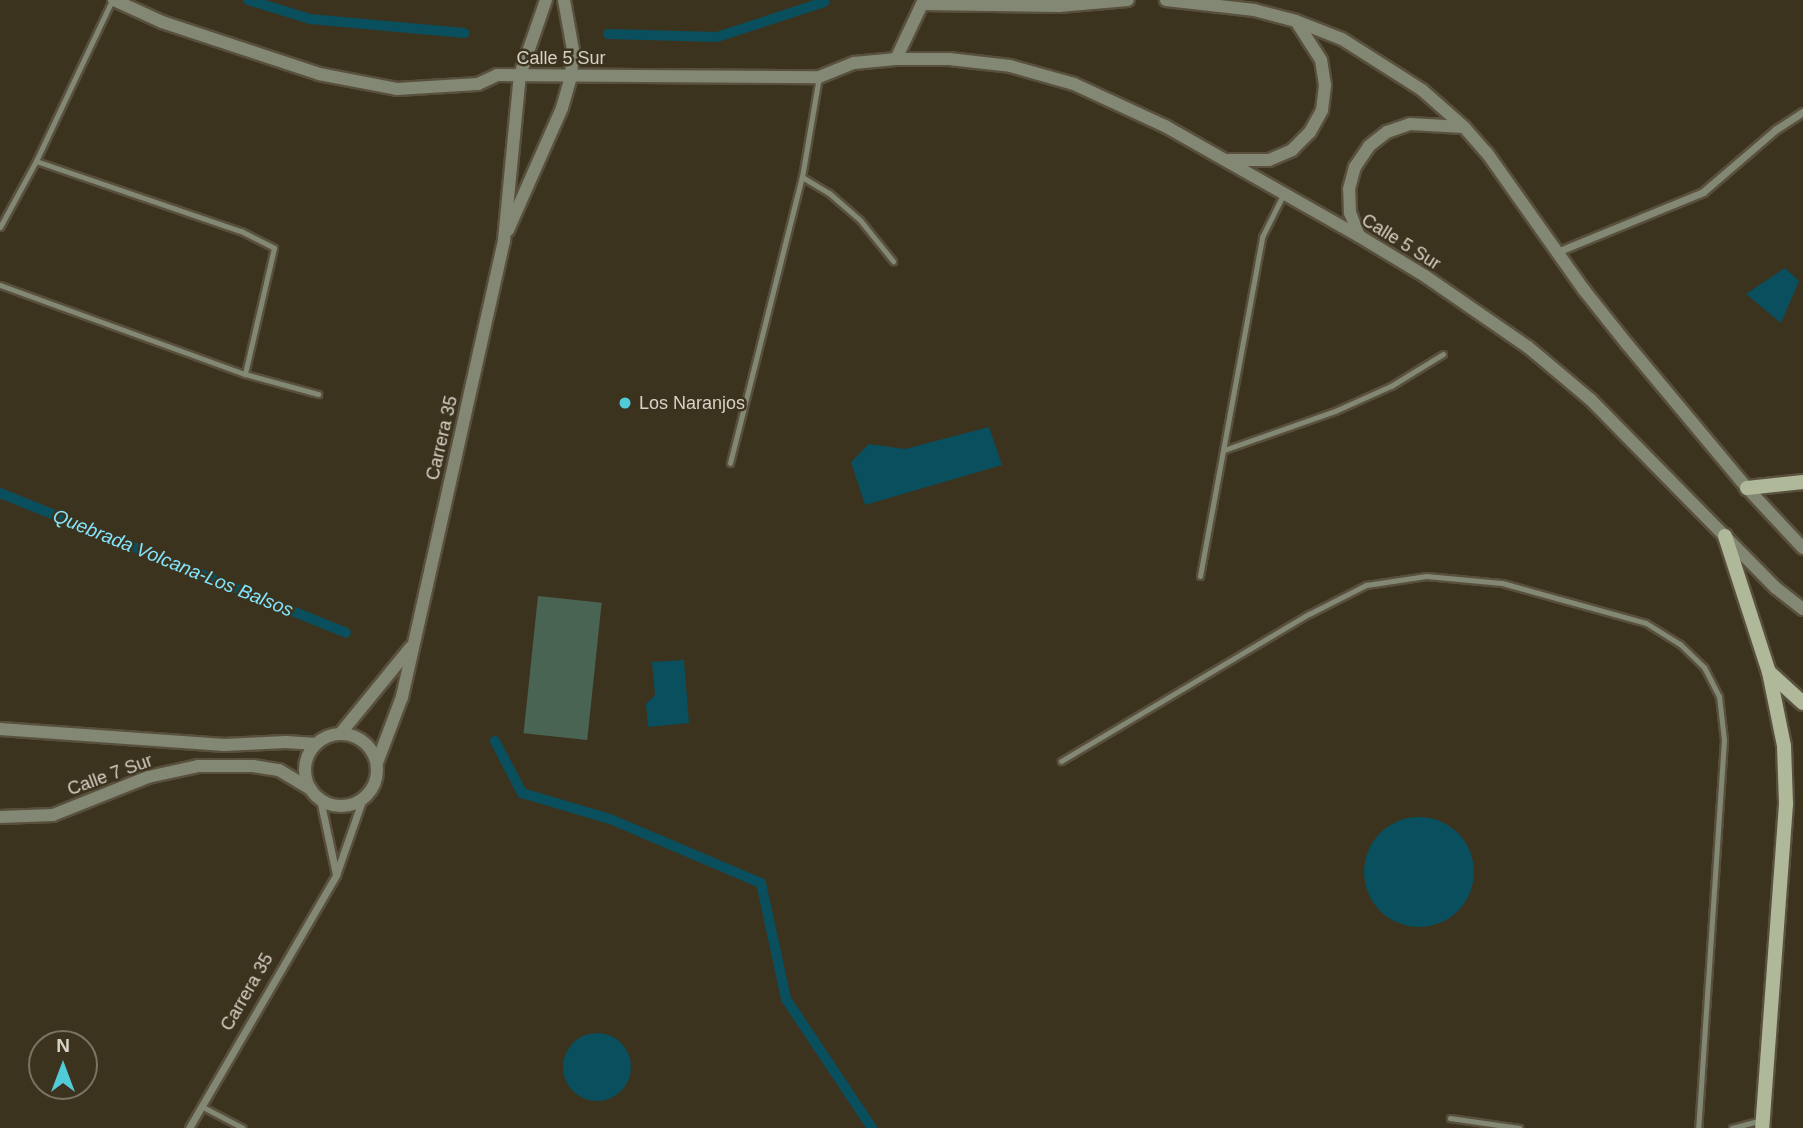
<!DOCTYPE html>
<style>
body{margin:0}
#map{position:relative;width:1803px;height:1128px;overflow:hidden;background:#3c331f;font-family:Helvetica,sans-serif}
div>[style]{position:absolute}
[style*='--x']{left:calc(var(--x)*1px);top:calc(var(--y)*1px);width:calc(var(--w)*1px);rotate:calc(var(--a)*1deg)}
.green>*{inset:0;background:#4a6453;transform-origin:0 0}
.water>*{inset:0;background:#094f5d}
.round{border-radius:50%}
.stream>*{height:10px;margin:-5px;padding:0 5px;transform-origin:5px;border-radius:5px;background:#094f5d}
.roads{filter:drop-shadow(2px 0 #58503d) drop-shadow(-2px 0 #58503d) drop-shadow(0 2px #58503d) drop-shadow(0 -2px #58503d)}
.service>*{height:5px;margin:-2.5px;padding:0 2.5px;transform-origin:2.5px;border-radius:2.5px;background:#838874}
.minor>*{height:7px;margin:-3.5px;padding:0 3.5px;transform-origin:3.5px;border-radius:3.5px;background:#838874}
.tertiary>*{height:12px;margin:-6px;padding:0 6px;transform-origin:6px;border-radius:6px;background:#838874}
.tertiary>.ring{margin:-6px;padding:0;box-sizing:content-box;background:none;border:12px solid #838874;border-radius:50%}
.secondary>*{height:14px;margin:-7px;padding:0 7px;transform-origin:7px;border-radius:7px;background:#afb898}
.dots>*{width:19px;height:19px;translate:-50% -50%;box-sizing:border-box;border:4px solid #3c331f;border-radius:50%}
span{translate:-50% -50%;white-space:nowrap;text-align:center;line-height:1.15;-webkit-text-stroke:5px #3c331f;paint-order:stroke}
.street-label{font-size:18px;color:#d7d2c6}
.poi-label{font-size:18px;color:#d7d2c6}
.left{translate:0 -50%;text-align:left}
.water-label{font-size:19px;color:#83e4fb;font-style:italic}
.north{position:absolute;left:28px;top:1030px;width:70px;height:70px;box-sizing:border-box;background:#3c331f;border:2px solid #7a7362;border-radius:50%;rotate:0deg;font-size:19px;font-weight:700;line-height:28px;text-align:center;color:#d7d2c6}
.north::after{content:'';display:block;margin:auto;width:24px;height:32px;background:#52cbd9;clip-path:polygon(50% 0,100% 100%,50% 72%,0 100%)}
</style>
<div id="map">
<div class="green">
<div style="left:538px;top:596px;width:64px;height:138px;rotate:6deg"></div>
</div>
<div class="water">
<div style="clip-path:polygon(1785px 268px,1799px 281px,1781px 323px,1746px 294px)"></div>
<div style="clip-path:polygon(989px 427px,1002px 465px,865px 505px,851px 462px,869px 444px,905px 449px)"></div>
<div style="clip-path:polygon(684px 660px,689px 723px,648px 727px,646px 704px,655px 695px,652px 662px)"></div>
<div class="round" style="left:1364px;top:817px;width:110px;height:110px"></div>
<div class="round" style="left:563px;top:1033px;width:68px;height:68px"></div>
</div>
<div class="stream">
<div style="--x:248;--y:0;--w:65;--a:17"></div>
<div style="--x:310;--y:19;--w:155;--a:5.2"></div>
<div style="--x:608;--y:34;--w:109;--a:1.6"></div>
<div style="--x:717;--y:37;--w:113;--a:-18.1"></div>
<div style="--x:0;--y:493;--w:373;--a:22"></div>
<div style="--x:495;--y:741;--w:59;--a:62.6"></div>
<div style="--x:522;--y:793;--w:92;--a:16.5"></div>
<div style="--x:610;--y:819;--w:164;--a:23"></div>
<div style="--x:761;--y:883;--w:119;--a:77.8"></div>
<div style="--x:786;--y:999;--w:155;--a:56.3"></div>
</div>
<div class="roads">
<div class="service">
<div style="--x:36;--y:161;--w:217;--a:18.9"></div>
<div style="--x:241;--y:231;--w:37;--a:27"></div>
<div style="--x:274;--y:248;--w:129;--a:103"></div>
<div style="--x:802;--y:177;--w:31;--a:31"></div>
<div style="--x:829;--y:193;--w:41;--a:41.1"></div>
<div style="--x:860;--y:220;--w:53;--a:51.2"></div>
<div style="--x:0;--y:227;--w:75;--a:-61.4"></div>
<div style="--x:36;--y:161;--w:178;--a:-64.7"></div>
<div style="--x:0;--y:285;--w:261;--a:20"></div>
<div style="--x:245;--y:374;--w:76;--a:15.3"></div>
<div style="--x:1224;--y:450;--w:118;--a:-19.4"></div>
<div style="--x:1335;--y:411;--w:61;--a:-24.1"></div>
<div style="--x:1391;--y:386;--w:61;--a:-31.6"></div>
<div style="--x:730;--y:463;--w:295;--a:-75.9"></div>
<div style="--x:802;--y:177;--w:101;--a:-80.4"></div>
<div style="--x:1200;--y:576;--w:345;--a:-79.6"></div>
<div style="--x:1262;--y:237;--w:47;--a:-63.4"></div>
<div style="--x:1061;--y:761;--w:288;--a:-30.7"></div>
<div style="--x:1309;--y:614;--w:64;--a:-27"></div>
<div style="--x:1366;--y:585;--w:61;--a:-8.5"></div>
<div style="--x:1426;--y:576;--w:76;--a:5.3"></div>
<div style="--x:1502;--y:583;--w:149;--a:15.5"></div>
<div style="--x:1646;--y:623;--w:40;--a:32"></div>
<div style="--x:1680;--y:644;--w:33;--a:44"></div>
<div style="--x:1704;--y:667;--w:33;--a:63"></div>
<div style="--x:1719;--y:696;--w:44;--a:83.5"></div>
<div style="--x:1724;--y:740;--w:389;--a:93.8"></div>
<div style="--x:201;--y:1106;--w:47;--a:27.6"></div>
<div style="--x:1450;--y:1118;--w:70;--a:8.2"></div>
<div style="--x:1732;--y:1128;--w:31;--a:-15"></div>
</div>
<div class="minor">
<div style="--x:1557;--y:252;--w:158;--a:-22.3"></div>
<div style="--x:1703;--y:192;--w:95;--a:-40.7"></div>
<div style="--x:1775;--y:130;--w:33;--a:-33"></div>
<div style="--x:320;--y:799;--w:77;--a:78"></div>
<div style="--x:189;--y:1128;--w:293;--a:-59.8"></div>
<div style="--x:336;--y:875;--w:82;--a:-70.7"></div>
</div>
<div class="tertiary">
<div style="--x:114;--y:0;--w:53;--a:24.6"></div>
<div style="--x:162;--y:22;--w:165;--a:18.3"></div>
<div style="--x:319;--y:74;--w:79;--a:10.9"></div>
<div style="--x:397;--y:89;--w:81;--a:-3.5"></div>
<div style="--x:478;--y:84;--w:21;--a:-25"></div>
<div style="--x:497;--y:75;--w:322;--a:0.4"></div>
<div style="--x:819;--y:77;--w:38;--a:-22"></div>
<div style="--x:854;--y:63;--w:42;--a:-5.4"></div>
<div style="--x:896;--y:59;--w:53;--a:0"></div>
<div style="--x:949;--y:59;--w:61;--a:6.5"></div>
<div style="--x:1010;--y:66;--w:66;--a:15.7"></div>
<div style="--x:1074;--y:84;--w:100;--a:24.8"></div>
<div style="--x:1165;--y:126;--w:223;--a:29.6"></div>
<div style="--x:1359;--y:236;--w:77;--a:31.2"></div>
<div style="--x:1425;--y:276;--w:125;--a:34.6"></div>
<div style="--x:1528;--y:347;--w:82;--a:40.1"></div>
<div style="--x:1591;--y:400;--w:264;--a:45.5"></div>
<div style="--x:1776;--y:588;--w:34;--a:38"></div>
<div style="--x:1166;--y:0;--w:89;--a:6.5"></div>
<div style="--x:1254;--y:10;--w:43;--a:14.7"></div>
<div style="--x:1296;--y:21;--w:49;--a:21.4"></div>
<div style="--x:1342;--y:39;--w:95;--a:32.5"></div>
<div style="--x:1422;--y:90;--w:56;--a:41.4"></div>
<div style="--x:1464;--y:127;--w:35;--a:49"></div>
<div style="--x:1487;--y:153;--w:168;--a:54.7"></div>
<div style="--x:1584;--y:290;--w:69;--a:51.5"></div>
<div style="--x:1627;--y:344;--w:187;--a:50.2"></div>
<div style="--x:1747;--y:488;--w:82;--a:47"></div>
<div style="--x:896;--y:59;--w:61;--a:-64.7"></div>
<div style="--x:922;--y:4;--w:137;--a:0.8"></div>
<div style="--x:1059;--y:6;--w:69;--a:-5"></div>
<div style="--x:1229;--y:160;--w:40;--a:0"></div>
<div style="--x:1269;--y:160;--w:25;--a:-23"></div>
<div style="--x:1292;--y:150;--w:25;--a:-45"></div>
<div style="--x:1310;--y:132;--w:25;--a:-61"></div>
<div style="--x:1322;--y:110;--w:25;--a:-83"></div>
<div style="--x:1325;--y:85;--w:25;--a:-99"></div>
<div style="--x:1321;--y:60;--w:46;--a:-122.7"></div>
<div style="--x:508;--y:230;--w:133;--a:-66.1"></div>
<div style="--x:562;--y:108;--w:32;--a:-74"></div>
<div style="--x:571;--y:77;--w:27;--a:-86"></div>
<div style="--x:573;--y:50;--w:51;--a:-100.2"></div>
<div style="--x:1359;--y:236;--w:25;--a:-111"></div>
<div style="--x:1350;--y:213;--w:24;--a:-92"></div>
<div style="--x:1349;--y:189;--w:23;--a:-75"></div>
<div style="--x:1355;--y:167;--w:25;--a:-56"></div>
<div style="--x:1369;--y:146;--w:23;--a:-38"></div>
<div style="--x:1387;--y:132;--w:24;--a:-19"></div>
<div style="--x:1410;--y:124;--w:53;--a:3.2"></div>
<div style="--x:0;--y:729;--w:225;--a:4.1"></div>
<div style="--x:224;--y:745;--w:62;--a:-2.8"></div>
<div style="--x:286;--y:742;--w:30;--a:4"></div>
<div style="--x:340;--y:734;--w:112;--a:-50.8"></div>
<div class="ring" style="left:305px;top:734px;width:60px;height:60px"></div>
<div style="--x:377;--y:763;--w:71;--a:-69.3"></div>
<div style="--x:402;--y:697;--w:468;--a:-77.4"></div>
<div style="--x:504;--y:240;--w:166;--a:-84.5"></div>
<div style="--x:520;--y:75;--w:79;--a:-70.9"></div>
<div style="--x:0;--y:817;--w:53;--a:-2.2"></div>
<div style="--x:53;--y:815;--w:102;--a:-21.8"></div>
<div style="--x:148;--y:777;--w:51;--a:-12.4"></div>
<div style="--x:198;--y:766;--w:55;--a:0"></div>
<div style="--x:253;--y:766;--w:26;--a:9"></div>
<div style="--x:279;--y:770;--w:37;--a:31"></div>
</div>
<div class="secondary">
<div style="--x:1747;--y:488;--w:56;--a:-6.1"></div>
<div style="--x:1725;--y:536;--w:143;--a:72.1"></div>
<div style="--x:1769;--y:672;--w:76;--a:78.5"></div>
<div style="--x:1784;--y:746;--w:58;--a:88"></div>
<div style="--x:1786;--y:804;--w:325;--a:94.2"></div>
<div style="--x:1769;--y:672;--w:46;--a:42.4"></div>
</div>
</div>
<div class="dots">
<div style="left:625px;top:403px;background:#52cbd9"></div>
</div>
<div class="street-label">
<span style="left:561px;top:58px">Calle 5 Sur</span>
<span style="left:1401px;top:242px;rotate:32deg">Calle 5 Sur</span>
<span style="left:442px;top:438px;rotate:-77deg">Carrera 35</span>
<span style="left:110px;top:775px;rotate:-20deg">Calle 7 Sur</span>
<span style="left:247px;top:992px;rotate:-60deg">Carrera 35</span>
</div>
<div class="poi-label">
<span class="left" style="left:639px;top:403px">Los Naranjos</span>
</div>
<div class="water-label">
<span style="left:173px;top:563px;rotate:22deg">Quebrada Volcana-Los Balsos</span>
</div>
<div class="north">N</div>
</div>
